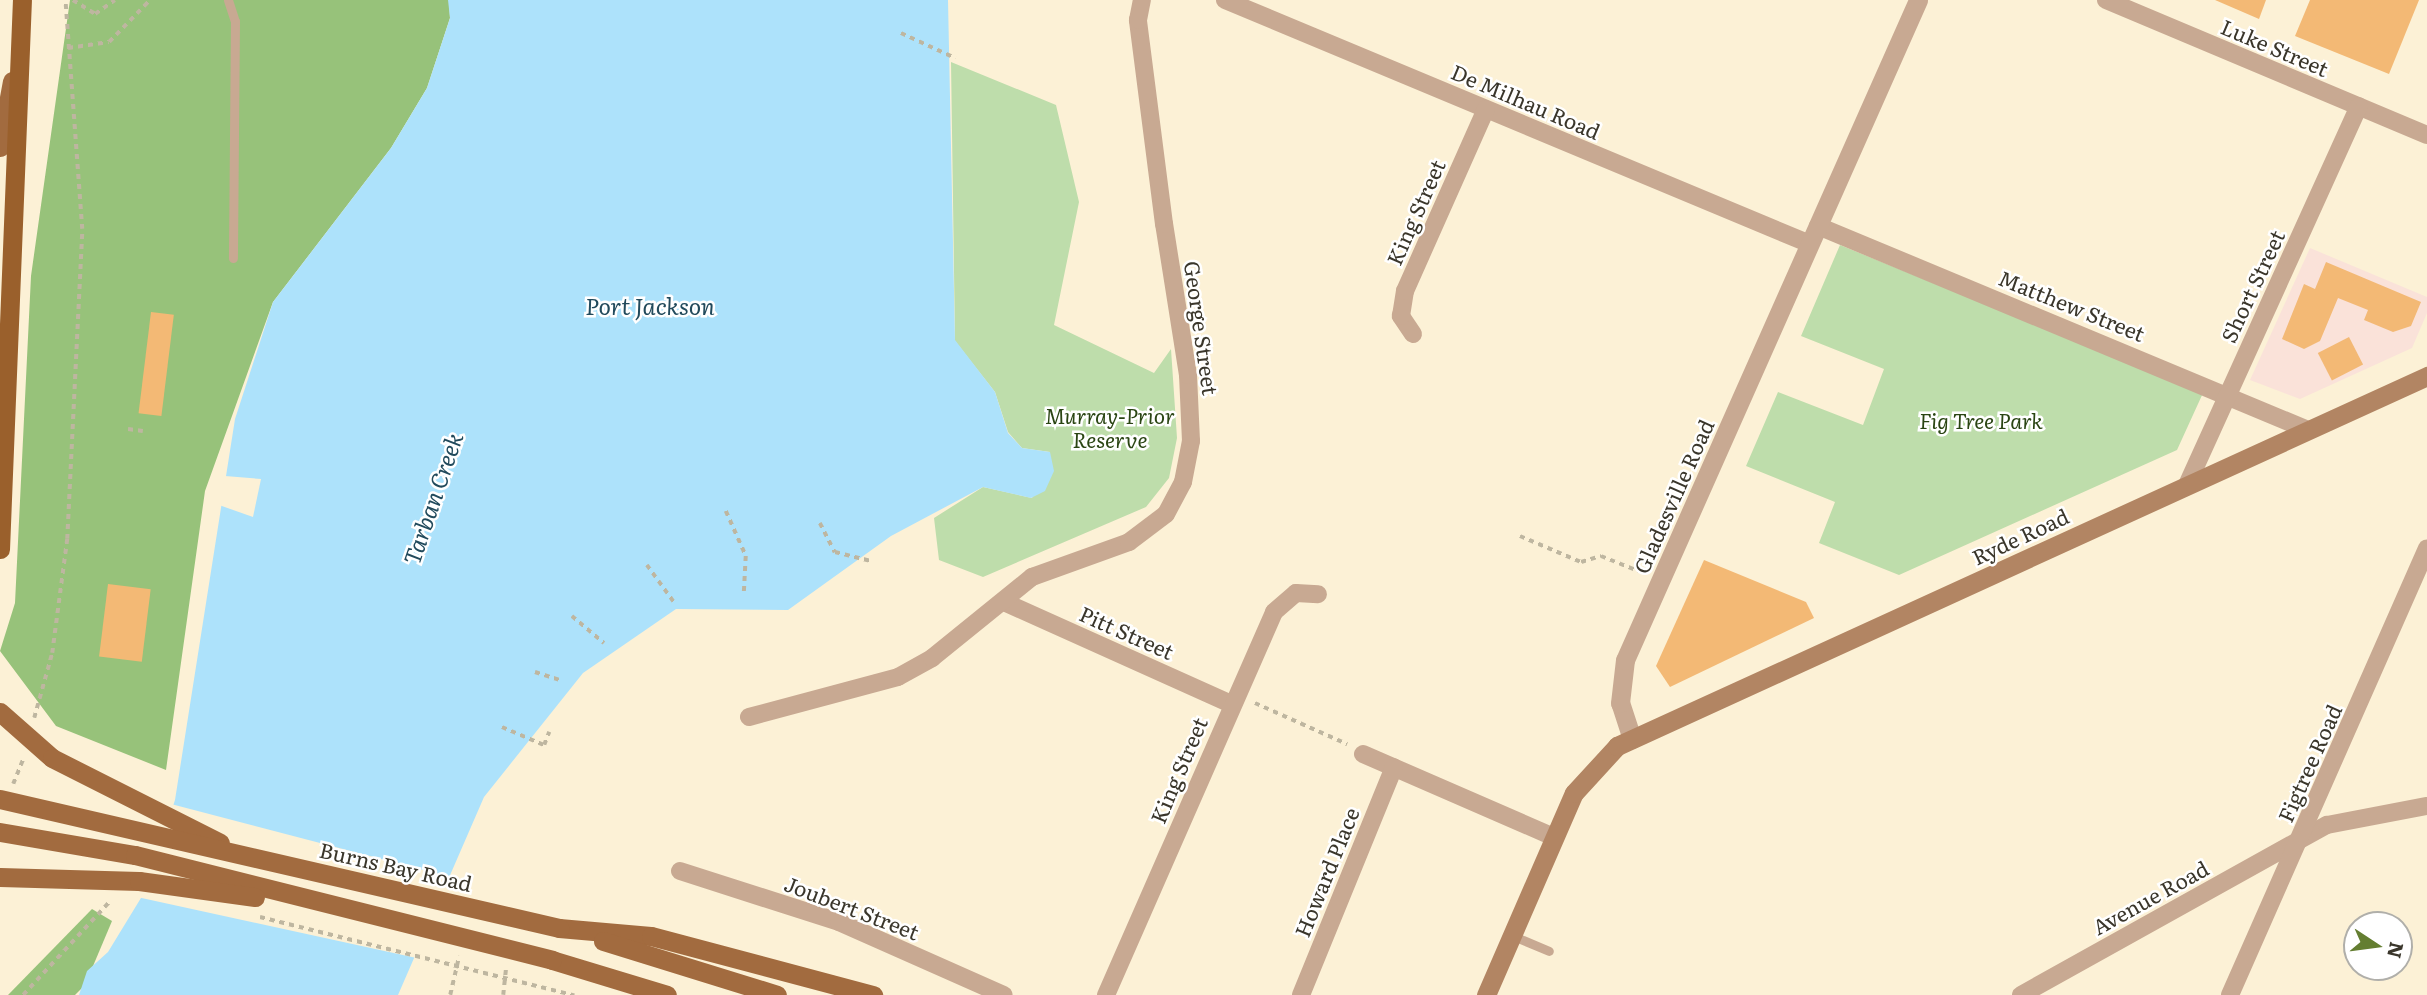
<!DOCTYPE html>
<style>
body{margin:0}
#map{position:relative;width:2427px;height:995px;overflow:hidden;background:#fcf1d6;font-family:Literata,serif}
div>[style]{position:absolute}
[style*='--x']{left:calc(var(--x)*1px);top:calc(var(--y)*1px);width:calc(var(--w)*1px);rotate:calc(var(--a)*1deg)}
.commercial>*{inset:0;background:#fae2d9}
.green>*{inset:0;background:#beddab}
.forest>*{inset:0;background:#97c27a}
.water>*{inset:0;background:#ade2fb}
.pier>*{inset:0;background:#fcf1d6}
.building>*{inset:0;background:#f3b975;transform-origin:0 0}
.path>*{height:3.5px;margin-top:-1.75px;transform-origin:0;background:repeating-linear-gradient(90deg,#beb6a0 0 5px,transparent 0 10px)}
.service>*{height:9px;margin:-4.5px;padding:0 4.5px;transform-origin:4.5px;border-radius:4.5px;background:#c8a992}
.minor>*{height:18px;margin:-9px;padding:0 9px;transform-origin:9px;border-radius:9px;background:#c8a992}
.tertiary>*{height:19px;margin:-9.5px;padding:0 9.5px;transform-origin:9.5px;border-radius:9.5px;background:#c8a992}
.secondary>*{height:19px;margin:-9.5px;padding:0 9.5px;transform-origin:9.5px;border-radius:9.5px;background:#b28563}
.primary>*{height:19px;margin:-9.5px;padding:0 9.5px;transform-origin:9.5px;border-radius:9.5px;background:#a26b3f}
.trunk>*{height:19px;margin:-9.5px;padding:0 9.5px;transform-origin:9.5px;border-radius:9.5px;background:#9a602c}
.path-bridge>*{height:3.5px;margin-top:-1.75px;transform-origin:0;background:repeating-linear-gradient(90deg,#beb6a0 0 5px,transparent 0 10px)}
.primary-bridge>*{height:19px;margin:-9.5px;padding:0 9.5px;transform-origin:9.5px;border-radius:9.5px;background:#a26b3f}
span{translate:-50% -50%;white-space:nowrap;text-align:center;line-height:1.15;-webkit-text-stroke:5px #fff;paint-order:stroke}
.street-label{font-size:21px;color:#3a362b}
.park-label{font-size:21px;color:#2a4513;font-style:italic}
.water-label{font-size:23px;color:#214a5c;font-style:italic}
.north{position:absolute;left:2343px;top:911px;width:70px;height:70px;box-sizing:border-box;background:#fff;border:2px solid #b0afaa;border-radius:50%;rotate:103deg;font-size:19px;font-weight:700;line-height:28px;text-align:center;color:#3a362b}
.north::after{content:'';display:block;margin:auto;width:24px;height:32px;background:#647e31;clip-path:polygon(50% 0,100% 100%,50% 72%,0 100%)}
</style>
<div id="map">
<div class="commercial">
<div style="clip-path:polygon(2310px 248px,2427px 297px,2427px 313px,2412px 348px,2300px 399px,2250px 380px)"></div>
</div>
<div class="green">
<div style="clip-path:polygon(951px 62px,1056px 105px,1079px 202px,1054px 325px,1154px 373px,1171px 349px,1177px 438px,1169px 478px,1146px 507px,983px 577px,939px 560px,934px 518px,983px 487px,1032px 498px,1050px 452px,1022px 448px,1008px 432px,995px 392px,955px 341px)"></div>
<div style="clip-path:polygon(1840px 245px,2203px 393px,2177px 450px,1899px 575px,1819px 543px,1835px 502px,1746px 466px,1778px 392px,1863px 425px,1884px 369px,1801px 336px)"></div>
</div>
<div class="forest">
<div style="clip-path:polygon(70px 0,449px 0,450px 18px,427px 88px,391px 148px,273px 302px,205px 491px,166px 770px,56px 726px,0 651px,15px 603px,31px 276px)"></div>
<div style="clip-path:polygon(92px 909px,112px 921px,85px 985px,75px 995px,8px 995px)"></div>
</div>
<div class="water">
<div style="clip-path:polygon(448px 0,948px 0,955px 340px,995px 392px,1008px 433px,1022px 448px,1050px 452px,1054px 471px,1045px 491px,1031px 498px,983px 487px,891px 536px,788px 610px,676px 609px,583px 673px,484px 797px,398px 995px,79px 995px,87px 971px,108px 952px,144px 893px,175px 800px,235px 419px,273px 302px,391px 148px,427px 88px,450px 18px)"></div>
</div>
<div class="pier">
<div style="clip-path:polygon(225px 476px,261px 479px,253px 517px,219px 505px)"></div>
<div style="clip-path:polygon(171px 804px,454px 878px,421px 959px,137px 897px)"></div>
</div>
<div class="building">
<div style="clip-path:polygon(2215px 0,2266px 0,2259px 19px)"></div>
<div style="clip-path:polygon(2310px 0,2419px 0,2389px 74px,2295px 36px)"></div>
<div style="clip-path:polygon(2326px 262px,2421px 302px,2411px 326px,2393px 332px,2364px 320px,2368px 310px,2338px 298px,2320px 341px,2304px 349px,2282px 339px,2304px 284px,2315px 289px)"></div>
<div style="left:151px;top:312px;width:23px;height:102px;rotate:7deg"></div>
<div style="left:2349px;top:337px;width:31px;height:35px;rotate:63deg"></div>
<div style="clip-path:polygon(1704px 560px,1806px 602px,1814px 618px,1670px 687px,1656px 666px)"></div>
<div style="left:108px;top:584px;width:43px;height:73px;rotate:7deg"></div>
</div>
<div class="path">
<div style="--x:73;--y:0;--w:26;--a:32"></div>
<div style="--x:95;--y:14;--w:24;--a:-35"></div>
<div style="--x:901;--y:33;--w:60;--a:24.8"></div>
<div style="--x:68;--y:48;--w:41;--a:-8.3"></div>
<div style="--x:109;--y:42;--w:59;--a:-45.7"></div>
<div style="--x:128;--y:429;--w:15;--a:8"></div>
<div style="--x:726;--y:511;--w:49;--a:66"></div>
<div style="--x:746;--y:556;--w:39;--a:93"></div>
<div style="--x:820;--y:523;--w:33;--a:63"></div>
<div style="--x:835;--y:552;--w:36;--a:14"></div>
<div style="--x:1520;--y:536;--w:66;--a:23.1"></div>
<div style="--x:1581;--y:562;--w:21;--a:-17"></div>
<div style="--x:1601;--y:556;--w:40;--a:22"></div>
<div style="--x:647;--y:565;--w:46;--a:53.9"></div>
<div style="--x:572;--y:616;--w:42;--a:40.2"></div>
<div style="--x:535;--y:672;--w:29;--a:18"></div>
<div style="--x:1255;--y:703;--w:101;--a:24"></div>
<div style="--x:34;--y:718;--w:67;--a:-74.5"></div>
<div style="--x:52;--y:653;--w:115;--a:-82.5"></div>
<div style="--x:67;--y:539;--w:310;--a:-87.2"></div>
<div style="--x:82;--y:229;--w:230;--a:-94.2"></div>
<div style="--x:502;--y:727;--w:46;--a:23.2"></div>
<div style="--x:544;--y:745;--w:14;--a:-69"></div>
<div style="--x:13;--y:784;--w:27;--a:-68"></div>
<div style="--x:23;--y:995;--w:129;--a:-47.2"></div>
<div style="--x:450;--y:995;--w:40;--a:-77"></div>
<div style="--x:503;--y:995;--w:27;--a:-84"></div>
</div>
<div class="service">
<div style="--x:228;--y:0;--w:22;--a:72"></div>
<div style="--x:235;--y:21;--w:237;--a:90.5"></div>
<div style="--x:1511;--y:935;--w:41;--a:22.8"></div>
</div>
<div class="minor">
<div style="--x:1225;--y:0;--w:634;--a:22.64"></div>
<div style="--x:2106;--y:0;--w:348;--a:22.8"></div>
<div style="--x:1818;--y:226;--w:531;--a:22.6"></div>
<div style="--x:1413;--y:334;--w:22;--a:-124"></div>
<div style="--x:1401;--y:316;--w:25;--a:-81"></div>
<div style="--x:1405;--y:291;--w:199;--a:-66"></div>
<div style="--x:2187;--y:485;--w:416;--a:-65.6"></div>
<div style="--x:1004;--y:602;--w:249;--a:24.2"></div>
<div style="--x:749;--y:717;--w:154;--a:-15"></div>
<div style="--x:898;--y:677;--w:39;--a:-29"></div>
<div style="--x:932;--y:658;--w:129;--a:-39"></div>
<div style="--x:1032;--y:577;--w:103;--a:-19.8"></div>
<div style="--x:1129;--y:542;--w:46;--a:-37.1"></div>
<div style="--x:1166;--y:514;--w:36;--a:-62"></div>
<div style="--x:1183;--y:482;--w:42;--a:-79"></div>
<div style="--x:1191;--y:441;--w:66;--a:-92.6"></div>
<div style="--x:1188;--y:375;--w:153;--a:-99"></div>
<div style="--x:1164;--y:224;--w:206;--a:-97.3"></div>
<div style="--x:1138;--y:20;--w:20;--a:-79"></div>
<div style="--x:1363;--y:754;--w:208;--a:23.5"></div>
<div style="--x:680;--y:871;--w:167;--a:17.8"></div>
<div style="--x:839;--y:922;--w:180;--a:23.9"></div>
<div style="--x:1106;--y:995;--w:418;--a:-66.3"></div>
<div style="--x:1274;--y:612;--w:29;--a:-41"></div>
<div style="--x:1296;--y:593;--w:22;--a:3"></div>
<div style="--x:1301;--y:995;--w:246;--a:-67.8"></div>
<div style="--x:2021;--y:995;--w:350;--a:-29.1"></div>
<div style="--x:2327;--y:825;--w:102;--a:-10.8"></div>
<div style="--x:2230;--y:995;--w:488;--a:-66.2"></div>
</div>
<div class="tertiary">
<div style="--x:1632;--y:739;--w:38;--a:-108"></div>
<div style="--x:1620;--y:703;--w:43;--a:-83.4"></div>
<div style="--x:1625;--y:660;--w:722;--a:-66.06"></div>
</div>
<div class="secondary">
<div style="--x:1486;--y:995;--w:220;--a:-66.5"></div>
<div style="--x:1574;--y:793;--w:64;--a:-47.5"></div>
<div style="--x:1617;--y:746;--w:891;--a:-24.55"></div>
</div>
<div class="primary">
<div style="--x:0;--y:147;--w:67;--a:-79.7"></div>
<div style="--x:559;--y:928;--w:92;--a:5"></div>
<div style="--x:651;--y:936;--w:230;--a:14.9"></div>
<div style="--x:603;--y:941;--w:182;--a:17.2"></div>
<div style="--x:552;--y:960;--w:120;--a:16.9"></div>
</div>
<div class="trunk">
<div style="--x:0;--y:549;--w:549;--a:-87.71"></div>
</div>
<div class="path-bridge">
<div style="--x:260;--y:917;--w:324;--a:14"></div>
</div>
<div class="primary-bridge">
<div style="--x:0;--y:712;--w:69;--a:41.5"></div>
<div style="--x:52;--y:758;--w:188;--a:26.8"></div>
<div style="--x:0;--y:799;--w:574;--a:12.99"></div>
<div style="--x:0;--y:832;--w:137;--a:9.7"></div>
<div style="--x:135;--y:855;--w:430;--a:14.1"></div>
<div style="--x:0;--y:877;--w:139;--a:1.6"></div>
<div style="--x:139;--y:881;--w:117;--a:7.9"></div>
</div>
<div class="street-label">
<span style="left:2275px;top:47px;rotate:23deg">Luke Street</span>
<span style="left:1526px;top:101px;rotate:23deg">De Milhau Road</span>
<span style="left:1415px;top:212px;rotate:-66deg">King Street</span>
<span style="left:2252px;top:286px;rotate:-65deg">Short Street</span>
<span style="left:2072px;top:305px;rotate:22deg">Matthew Street</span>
<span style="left:1202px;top:328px;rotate:82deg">George Street</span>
<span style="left:1673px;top:496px;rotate:-66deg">Gladesville Road</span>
<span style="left:2020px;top:536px;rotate:-25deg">Ryde Road</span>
<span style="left:1127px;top:632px;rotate:24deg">Pitt Street</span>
<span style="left:2309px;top:763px;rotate:-66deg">Figtree Road</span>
<span style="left:1178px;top:770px;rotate:-67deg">King Street</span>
<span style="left:396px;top:866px;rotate:13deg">Burns Bay Road</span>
<span style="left:1326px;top:872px;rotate:-68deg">Howard Place</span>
<span style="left:2150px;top:897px;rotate:-29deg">Avenue Road</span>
<span style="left:852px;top:907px;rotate:21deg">Joubert Street</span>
</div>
<div class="park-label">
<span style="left:1110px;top:427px">Murray-Prior<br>Reserve</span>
<span style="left:1981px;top:420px">Fig Tree Park</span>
</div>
<div class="water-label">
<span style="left:650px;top:305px">Port Jackson</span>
<span style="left:432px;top:498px;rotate:-71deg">Tarban Creek</span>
</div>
<div class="north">N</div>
</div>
